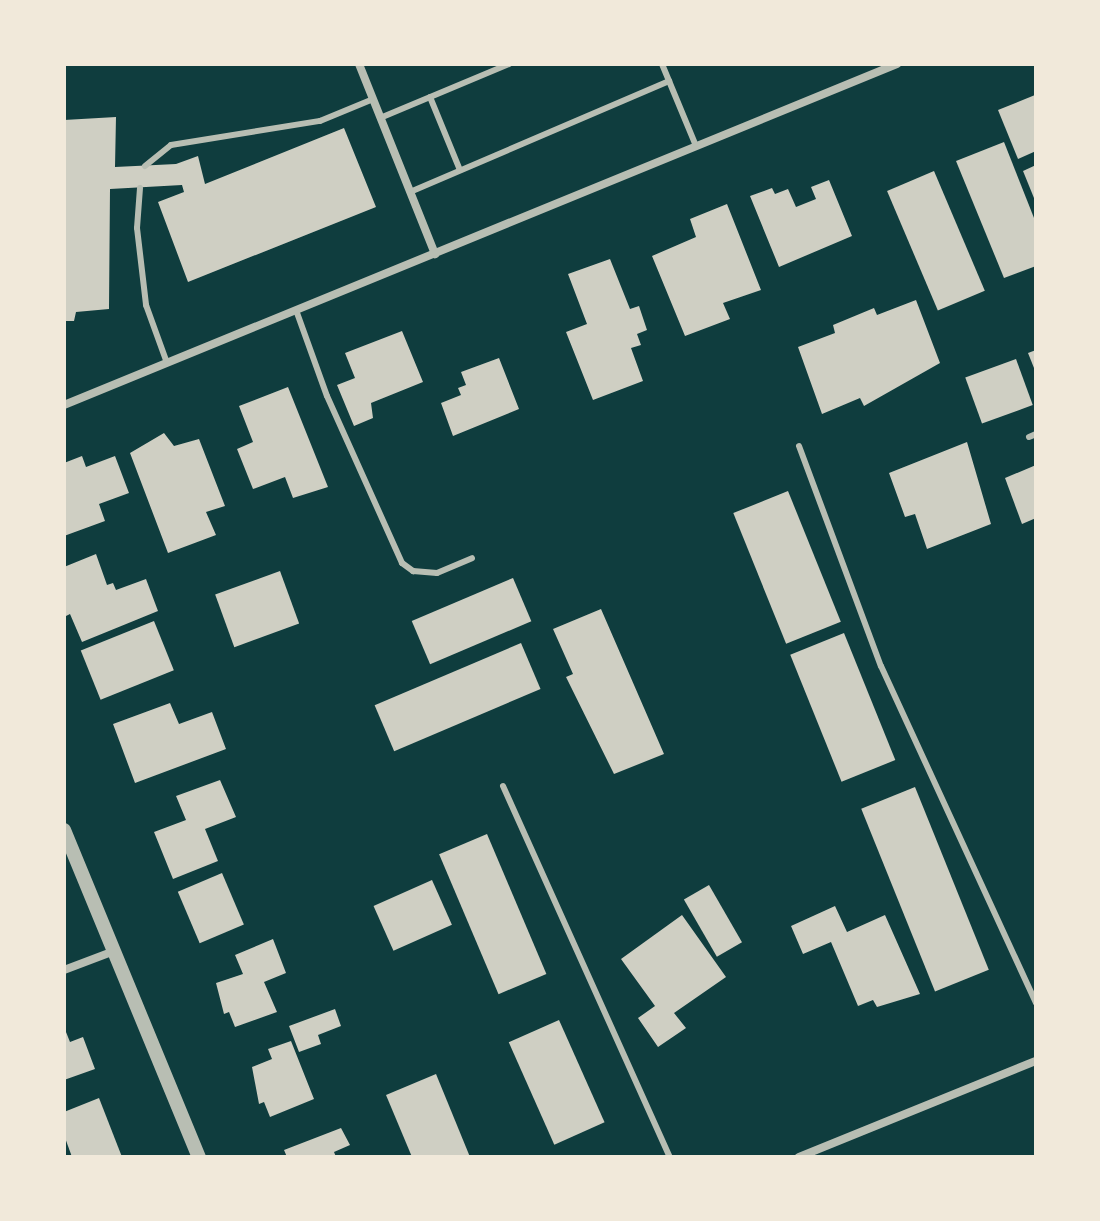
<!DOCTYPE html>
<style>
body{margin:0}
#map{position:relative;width:1100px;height:1221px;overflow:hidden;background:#0f3d3e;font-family:Signika,sans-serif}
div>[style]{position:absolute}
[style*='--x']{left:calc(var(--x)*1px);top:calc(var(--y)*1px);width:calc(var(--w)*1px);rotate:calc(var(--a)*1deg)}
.building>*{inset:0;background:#cfcfc3;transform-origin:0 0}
.service>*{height:6px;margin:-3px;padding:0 3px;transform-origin:3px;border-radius:3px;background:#b8beb3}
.minor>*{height:8px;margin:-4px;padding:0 4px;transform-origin:4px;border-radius:4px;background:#b8beb3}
.tertiary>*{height:14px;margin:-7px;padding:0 7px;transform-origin:7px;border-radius:7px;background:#b8beb3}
span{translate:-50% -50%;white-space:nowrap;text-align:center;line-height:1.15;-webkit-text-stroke:8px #f1e9da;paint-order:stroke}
.frame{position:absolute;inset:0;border:66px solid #f1e9da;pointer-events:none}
</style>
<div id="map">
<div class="building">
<div style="clip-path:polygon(1035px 95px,1036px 151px,1018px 159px,998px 110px)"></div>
<div style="clip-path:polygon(116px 117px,115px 167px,176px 164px,198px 156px,205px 184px,344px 128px,376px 207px,188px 282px,158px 202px,184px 192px,182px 185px,110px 189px,109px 309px,76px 312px,74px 321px,64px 321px,64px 120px)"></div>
<div style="clip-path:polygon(1004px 142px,1036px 223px,1036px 266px,1004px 278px,956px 161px)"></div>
<div style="clip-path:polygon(1036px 165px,1036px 203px,1023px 171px)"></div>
<div style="left:934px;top:171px;width:130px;height:51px;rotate:67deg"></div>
<div style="clip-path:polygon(829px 180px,852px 236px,779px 267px,750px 196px,772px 188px,775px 194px,788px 189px,796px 207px,816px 199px,811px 187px)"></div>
<div style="clip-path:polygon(727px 204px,761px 290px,723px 303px,730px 319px,685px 336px,652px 256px,696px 237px,690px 219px)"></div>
<div style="clip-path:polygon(610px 259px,630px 309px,639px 306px,647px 330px,637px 334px,641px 345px,631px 348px,643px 381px,593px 400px,566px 332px,587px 324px,568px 274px)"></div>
<div style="clip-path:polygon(916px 300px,940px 363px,864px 406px,860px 398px,822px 414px,798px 347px,835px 333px,833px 325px,874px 308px,877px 315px)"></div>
<div style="clip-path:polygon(402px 331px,423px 382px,371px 403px,373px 418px,354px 426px,337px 385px,355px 378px,345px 353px)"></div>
<div style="clip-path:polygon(1036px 350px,1036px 373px,1028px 353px)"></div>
<div style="clip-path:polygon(499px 358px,519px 409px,453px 436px,441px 403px,461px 395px,458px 388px,466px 385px,461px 372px)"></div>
<div style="left:1016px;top:359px;width:49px;height:54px;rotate:70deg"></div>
<div style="clip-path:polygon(288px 387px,328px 487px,293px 498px,285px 477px,253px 489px,237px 449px,253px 442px,239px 406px)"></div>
<div style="clip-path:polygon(164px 433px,174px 446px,199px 439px,225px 506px,206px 512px,216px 535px,168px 553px,130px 453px)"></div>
<div style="clip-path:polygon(967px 442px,991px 524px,927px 549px,915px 514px,905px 517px,889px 473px)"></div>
<div style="clip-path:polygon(82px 456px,86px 467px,115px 456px,129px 493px,99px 504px,105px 521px,64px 536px,64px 463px)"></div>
<div style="clip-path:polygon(1036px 465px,1036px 518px,1022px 524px,1005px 478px)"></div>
<div style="left:788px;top:491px;width:141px;height:59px;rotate:68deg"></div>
<div style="clip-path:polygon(96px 554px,107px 585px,113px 583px,116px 590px,146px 579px,158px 611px,82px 642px,70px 614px,64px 617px,64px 567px)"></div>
<div style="left:280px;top:571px;width:56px;height:69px;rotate:70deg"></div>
<div style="left:513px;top:578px;width:47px;height:110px;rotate:67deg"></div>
<div style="clip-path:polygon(601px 609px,664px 754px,614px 774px,566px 677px,573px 674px,553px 629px)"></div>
<div style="left:154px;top:621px;width:53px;height:79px;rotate:68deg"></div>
<div style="left:844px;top:633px;width:137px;height:58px;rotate:68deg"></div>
<div style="left:521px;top:643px;width:50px;height:159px;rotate:67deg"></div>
<div style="clip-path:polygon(170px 703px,179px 724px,212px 712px,226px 749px,135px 783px,113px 724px)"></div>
<div style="clip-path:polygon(220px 780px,236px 817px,205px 829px,218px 861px,173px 879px,154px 832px,186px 820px,176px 796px)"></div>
<div style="left:915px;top:787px;width:197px;height:58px;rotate:68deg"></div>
<div style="left:487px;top:834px;width:152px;height:52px;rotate:67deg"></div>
<div style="left:222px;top:873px;width:56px;height:48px;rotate:67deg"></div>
<div style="left:432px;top:880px;width:49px;height:64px;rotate:66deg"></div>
<div style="left:709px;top:885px;width:66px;height:29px;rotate:60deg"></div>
<div style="clip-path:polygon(835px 906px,847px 932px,885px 915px,920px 994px,877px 1007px,873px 1000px,858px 1006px,831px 942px,803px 954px,791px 926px)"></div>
<div style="clip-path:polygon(682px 915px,726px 977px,674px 1013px,686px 1028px,658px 1047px,638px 1018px,655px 1006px,621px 959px)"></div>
<div style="clip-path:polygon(273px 939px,286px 973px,264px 982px,277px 1012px,235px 1027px,229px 1012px,224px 1014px,216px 983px,243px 974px,235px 955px)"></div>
<div style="clip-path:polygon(335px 1009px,341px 1026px,318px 1035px,321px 1044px,299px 1052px,289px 1026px)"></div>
<div style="left:559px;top:1020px;width:112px;height:55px;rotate:66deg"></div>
<div style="clip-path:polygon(64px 1027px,70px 1042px,83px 1037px,95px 1069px,64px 1080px)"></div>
<div style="clip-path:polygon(291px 1041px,314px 1099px,270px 1117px,264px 1102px,259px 1104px,252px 1067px,272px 1059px,268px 1049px)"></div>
<div style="clip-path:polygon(436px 1074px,470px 1157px,412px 1157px,386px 1095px)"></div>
<div style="clip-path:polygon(99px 1098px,122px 1157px,72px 1157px,64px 1135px,64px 1112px)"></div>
<div style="clip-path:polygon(341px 1128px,350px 1145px,334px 1152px,336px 1157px,287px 1157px,284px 1150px)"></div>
</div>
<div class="service">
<div style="--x:662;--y:64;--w:89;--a:67.5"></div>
<div style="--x:430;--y:97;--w:79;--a:67.7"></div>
<div style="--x:380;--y:118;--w:140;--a:-22.7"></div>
<div style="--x:145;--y:166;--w:33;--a:-39"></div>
<div style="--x:171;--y:145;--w:151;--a:-9.2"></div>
<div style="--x:320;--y:121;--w:57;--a:-22.5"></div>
<div style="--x:140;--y:188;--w:40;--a:94.3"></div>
<div style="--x:137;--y:228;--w:78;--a:83.3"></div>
<div style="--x:146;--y:305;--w:62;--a:70.1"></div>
<div style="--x:410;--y:192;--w:282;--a:-23.2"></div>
<div style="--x:296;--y:310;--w:91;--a:70.2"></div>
<div style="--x:327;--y:396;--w:183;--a:65.8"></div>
<div style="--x:402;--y:563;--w:14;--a:36"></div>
<div style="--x:413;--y:571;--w:24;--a:5"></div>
<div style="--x:437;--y:573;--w:38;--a:-23"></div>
<div style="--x:1029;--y:437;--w:8;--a:-23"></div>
<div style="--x:799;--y:446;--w:235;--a:69.6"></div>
<div style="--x:881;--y:666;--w:371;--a:65.3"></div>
<div style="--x:503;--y:786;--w:407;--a:65.8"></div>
</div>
<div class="minor">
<div style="--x:359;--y:64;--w:205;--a:68.2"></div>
<div style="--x:64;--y:405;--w:900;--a:-22.26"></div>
<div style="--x:64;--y:970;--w:53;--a:-20.8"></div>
<div style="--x:799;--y:1157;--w:256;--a:-22.1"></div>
</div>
<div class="tertiary">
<div style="--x:64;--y:830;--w:354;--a:67.6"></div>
</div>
<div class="frame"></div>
</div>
